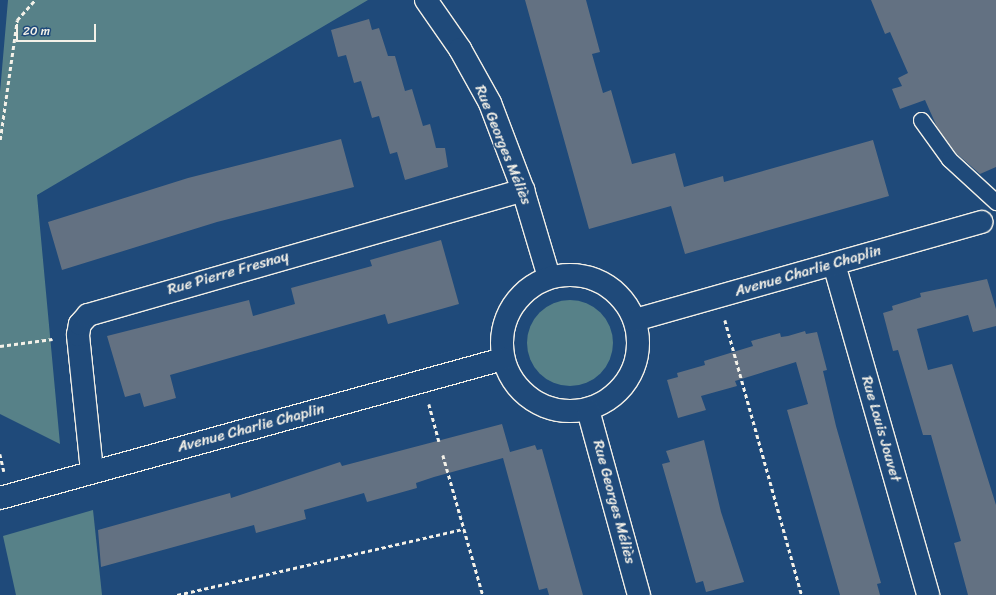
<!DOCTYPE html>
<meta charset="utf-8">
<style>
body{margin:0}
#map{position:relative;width:996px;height:595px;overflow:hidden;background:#1f4a7a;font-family:Sriracha,sans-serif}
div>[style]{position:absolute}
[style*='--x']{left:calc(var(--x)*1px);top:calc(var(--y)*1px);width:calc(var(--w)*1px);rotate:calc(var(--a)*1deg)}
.green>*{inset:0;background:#578188}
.round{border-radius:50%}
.building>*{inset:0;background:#637182}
.path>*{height:2.5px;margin-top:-1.25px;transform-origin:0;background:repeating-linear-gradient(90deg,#f4f1e8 0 4px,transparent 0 7px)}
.roads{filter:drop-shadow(1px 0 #f4f1e8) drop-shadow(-1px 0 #f4f1e8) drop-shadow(0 1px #f4f1e8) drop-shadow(0 -1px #f4f1e8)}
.service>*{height:15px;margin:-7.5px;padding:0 7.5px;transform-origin:7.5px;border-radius:7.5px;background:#1f4a7a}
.minor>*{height:22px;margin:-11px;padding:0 11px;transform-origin:11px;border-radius:11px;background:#1f4a7a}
.minor>.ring{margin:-11px;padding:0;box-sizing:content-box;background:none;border:22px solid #1f4a7a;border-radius:50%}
span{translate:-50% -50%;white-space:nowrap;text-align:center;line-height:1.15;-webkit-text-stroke:3.5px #1f4a7a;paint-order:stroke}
.street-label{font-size:15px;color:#f4f1e8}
.scale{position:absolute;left:16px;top:24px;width:80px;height:18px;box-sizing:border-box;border:2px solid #f4f1e8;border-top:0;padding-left:5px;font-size:12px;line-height:14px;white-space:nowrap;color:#f4f1e8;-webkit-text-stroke:3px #1f4a7a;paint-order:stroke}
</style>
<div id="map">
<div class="green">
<div style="clip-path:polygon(8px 0,368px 0,37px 195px,60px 444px,0 414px,0 92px)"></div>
<div class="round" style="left:527px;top:300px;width:86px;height:86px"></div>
<div style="clip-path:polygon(93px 510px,102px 595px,16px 595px,3px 536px)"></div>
</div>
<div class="building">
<div style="clip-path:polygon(525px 0,586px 0,600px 52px,592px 54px,603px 93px,611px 90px,632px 164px,675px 153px,684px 187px,723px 176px,724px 182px,873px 140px,889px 196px,685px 254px,671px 206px,589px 229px)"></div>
<div style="clip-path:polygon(871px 0,996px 0,996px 167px,980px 174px,956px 153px,937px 127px,925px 100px,900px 109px,892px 89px,902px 86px,898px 78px,908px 73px,890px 32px,885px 34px)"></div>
<div style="clip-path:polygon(369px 19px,372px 30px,379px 28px,388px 56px,395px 56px,405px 91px,412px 89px,423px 126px,430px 124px,436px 148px,445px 148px,448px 167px,405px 180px,397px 152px,390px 154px,379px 116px,372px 118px,361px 81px,354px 83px,346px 55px,338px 57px,331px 30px)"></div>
<div style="clip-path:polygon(341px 139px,354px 187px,217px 222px,62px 270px,48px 222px,188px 178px)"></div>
<div style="clip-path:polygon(441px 240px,459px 304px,388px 324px,385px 314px,170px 375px,176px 398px,144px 407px,140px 393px,125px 397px,107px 336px,249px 300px,253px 316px,295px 304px,291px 288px,372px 266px,370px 260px)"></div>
<div style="clip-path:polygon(987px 279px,996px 309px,996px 326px,973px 332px,968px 315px,917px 329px,928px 370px,952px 364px,996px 505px,996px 595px,968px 595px,954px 543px,961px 541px,931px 435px,923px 435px,898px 350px,893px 351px,883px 313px,893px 310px,892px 306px,921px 297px,920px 293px)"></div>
<div style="clip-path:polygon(805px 331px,806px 334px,817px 332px,827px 370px,823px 371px,836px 426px,881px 583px,877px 584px,880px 595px,840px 595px,787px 410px,808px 404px,796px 362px,735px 381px,737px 386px,701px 396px,706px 410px,678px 418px,667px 380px,678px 377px,677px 373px,705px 365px,704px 361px,753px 346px,751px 341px,780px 333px,781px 337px,788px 336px)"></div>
<div style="clip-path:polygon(502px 424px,510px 452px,535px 445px,537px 450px,542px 449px,583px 595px,549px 595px,547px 588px,539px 590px,503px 458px,434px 477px,416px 483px,417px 488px,367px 502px,364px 493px,304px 510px,306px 519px,256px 533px,254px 525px,101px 567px,98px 530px,230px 493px,231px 498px,340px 462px,342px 466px)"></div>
<div style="clip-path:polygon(704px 440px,721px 512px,744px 582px,706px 592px,703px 581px,696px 583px,662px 464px,670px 462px,666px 451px)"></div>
</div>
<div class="path">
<div style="--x:0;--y:140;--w:121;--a:-81.9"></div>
<div style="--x:17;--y:20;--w:27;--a:-48"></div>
<div style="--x:725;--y:320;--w:286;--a:74.4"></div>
<div style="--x:0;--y:346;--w:53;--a:-7.5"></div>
<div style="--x:429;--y:404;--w:39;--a:75"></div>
<div style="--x:0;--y:454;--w:18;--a:77"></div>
<div style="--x:443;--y:455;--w:146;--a:74.1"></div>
<div style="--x:177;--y:595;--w:294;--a:-13"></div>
</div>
<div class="roads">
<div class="service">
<div style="--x:921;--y:120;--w:48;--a:54.3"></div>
<div style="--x:949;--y:159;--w:64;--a:42.5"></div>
</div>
<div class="minor">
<div style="--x:426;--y:0;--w:60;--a:55.2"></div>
<div style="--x:460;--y:49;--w:62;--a:60.9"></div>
<div style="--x:490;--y:103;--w:93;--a:69.2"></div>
<div style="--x:523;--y:190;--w:91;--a:73.4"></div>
<div style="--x:834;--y:264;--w:344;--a:74.1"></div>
<div class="ring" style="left:502px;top:275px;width:114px;height:114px"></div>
<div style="--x:635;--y:320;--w:360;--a:-15.8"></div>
<div style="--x:588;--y:410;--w:192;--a:74.6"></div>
<div style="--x:92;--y:471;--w:137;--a:-95.9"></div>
<div style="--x:78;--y:335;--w:11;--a:-80"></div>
<div style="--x:80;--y:324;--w:12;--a:-48"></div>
<div style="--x:88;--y:315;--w:453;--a:-16"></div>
<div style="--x:0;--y:498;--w:522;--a:-15.45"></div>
</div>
</div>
<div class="street-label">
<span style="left:503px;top:145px;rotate:68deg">Rue Georges Méliès</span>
<span style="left:808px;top:271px;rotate:-16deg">Avenue Charlie Chaplin</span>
<span style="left:228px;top:273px;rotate:-16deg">Rue Pierre Fresnay</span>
<span style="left:251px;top:428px;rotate:-15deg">Avenue Charlie Chaplin</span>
<span style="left:881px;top:429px;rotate:74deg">Rue Louis Jouvet</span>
<span style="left:614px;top:502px;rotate:75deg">Rue Georges Méliès</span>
</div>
<div class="scale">20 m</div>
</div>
